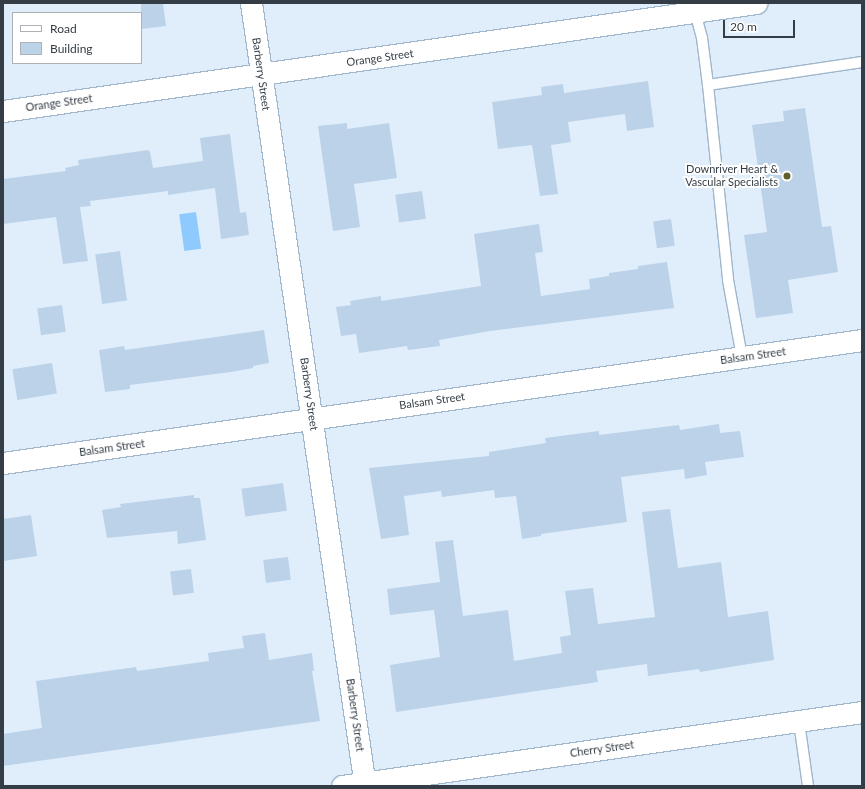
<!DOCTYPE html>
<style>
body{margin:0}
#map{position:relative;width:865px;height:789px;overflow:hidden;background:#e0eefc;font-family:Lato,sans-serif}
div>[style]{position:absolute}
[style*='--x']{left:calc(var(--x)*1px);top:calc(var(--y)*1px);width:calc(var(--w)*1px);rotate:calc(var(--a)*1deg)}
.water>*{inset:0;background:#8fcaff;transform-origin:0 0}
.building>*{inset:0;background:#bbd2e8;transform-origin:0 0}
.roads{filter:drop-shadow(1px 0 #9fb6cb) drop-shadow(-1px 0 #9fb6cb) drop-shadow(0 1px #9fb6cb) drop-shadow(0 -1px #9fb6cb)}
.lane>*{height:10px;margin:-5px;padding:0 5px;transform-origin:5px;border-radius:5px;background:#fff}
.street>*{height:21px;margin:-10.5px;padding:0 10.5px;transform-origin:10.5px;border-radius:10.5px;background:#fff}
.dots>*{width:11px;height:11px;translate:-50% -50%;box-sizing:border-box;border:2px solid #fff;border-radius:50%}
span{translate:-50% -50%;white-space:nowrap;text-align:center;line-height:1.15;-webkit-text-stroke:4px #fff;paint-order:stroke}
.street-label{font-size:11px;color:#343d46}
.poi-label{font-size:11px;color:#343d46}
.right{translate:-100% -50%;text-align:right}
.frame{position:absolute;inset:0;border:4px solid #343d46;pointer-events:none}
.legend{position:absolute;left:12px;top:12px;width:130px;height:52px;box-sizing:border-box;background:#fff;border:1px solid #aeb1b5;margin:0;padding:5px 7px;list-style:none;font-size:12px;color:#343d46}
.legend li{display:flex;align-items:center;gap:8px;height:20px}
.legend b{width:20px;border:1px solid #aeb1b5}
.scale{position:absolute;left:723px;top:20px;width:72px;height:18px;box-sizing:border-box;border:2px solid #343d46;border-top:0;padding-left:5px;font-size:12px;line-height:14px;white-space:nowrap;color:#343d46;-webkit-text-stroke:3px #fff;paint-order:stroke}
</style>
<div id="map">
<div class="water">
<div style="left:196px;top:212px;width:37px;height:17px;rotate:82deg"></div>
</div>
<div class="building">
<div style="clip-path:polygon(141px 3px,163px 3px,166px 26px,141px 29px)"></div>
<div style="clip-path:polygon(648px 81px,654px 127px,627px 131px,625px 114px,568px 122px,571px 142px,551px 145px,558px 194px,540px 196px,532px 145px,498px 149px,492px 102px,542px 95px,541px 87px,563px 84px,564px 93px)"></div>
<div style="clip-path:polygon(805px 108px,822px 227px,831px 226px,838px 272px,788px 280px,793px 313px,756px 318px,744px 235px,767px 232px,752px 125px,784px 121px,783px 111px)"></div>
<div style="clip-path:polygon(347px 123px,347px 129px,389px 123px,397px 178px,354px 184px,360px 227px,333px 231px,318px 126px)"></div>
<div style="clip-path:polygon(230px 134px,240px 213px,246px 212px,249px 235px,221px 239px,215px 188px,168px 195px,168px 191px,90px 201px,91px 206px,80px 207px,88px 261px,63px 264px,56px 217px,3px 224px,3px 179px,66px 171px,65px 168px,79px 165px,78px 160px,148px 150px,150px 152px,153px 168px,203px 161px,200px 138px)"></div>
<div style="left:422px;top:191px;width:28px;height:27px;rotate:82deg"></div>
<div style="left:671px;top:219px;width:27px;height:18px;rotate:82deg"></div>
<div style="clip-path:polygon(539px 224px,543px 252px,535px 253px,541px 296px,590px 289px,589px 279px,609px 276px,609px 273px,638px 269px,638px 266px,667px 262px,674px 308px,490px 331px,439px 340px,440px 346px,408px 350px,407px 346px,359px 353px,356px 334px,341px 336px,336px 307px,351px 305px,350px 301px,381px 296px,381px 301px,481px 286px,474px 234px)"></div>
<div style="left:120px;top:251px;width:50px;height:25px;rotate:82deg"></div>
<div style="left:62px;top:305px;width:27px;height:25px;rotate:82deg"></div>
<div style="clip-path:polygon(264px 330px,269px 363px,253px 366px,253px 368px,231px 372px,130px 385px,130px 389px,105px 392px,99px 350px,124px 346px,125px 350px)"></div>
<div style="left:52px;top:363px;width:31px;height:40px;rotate:81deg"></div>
<div style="clip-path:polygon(719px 424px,720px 433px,740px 431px,744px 457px,705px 462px,707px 475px,685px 479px,684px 469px,621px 477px,627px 522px,541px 534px,541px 536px,522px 539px,516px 496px,495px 498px,494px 490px,442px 497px,441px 491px,404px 496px,409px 535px,381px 539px,369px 468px,489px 456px,489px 452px,546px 443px,545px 438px,599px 431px,599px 435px,679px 425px,680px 430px)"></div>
<div style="left:283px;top:483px;width:28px;height:42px;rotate:82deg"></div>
<div style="clip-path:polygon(194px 495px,194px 498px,200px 498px,206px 540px,178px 544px,177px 531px,107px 538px,102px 510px,121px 507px,120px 504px)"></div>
<div style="clip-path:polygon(670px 509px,678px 568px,721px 562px,728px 617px,768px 611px,774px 660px,700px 672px,699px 669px,648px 676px,647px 664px,596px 671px,598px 682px,396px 712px,390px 665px,440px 657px,434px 610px,390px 615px,387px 589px,440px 582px,435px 542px,453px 540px,463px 616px,508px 610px,514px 661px,562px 653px,560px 637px,571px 635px,565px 591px,593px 588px,598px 624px,655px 617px,642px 512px)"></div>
<div style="clip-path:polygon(31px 515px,37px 556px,3px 561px,3px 519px)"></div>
<div style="left:288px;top:557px;width:23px;height:25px;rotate:83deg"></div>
<div style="left:191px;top:569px;width:24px;height:21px;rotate:83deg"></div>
<div style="clip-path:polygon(265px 633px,269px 660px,312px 653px,314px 671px,312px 671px,320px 721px,3px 766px,3px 734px,42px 728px,36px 681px,136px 667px,137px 671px,209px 661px,208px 653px,244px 648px,242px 636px)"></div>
</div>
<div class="roads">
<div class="lane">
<div style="--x:695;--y:12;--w:27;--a:75"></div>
<div style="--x:702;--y:38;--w:47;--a:82.7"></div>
<div style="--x:708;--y:85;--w:196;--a:84.1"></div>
<div style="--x:728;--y:280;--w:78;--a:79.7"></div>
<div style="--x:708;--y:85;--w:156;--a:-8.5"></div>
<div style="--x:799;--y:722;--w:65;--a:82"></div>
</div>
<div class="street">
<div style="--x:251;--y:3;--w:791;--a:81.72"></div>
<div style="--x:3;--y:111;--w:761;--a:-8.16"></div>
<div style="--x:3;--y:463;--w:868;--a:-8.15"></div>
<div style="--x:342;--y:786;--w:525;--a:-8.1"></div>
</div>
</div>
<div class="dots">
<div style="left:787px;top:176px;background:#5f5d2a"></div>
</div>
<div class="street-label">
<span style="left:380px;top:58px;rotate:-8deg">Orange Street</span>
<span style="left:261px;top:74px;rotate:82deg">Barberry Street</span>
<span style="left:59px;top:103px;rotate:-8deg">Orange Street</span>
<span style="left:753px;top:356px;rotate:-8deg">Balsam Street</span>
<span style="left:309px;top:394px;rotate:82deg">Barberry Street</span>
<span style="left:432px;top:401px;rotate:-8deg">Balsam Street</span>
<span style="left:112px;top:448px;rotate:-8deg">Balsam Street</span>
<span style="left:355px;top:715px;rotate:82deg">Barberry Street</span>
<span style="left:602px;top:749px;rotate:-8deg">Cherry Street</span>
</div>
<div class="poi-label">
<span class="right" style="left:778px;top:176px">Downriver Heart &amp;<br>Vascular Specialists</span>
</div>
<div class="frame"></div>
<ul class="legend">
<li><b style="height:5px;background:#fff"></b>Road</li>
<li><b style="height:11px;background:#bbd2e8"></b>Building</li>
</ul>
<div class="scale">20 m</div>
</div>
